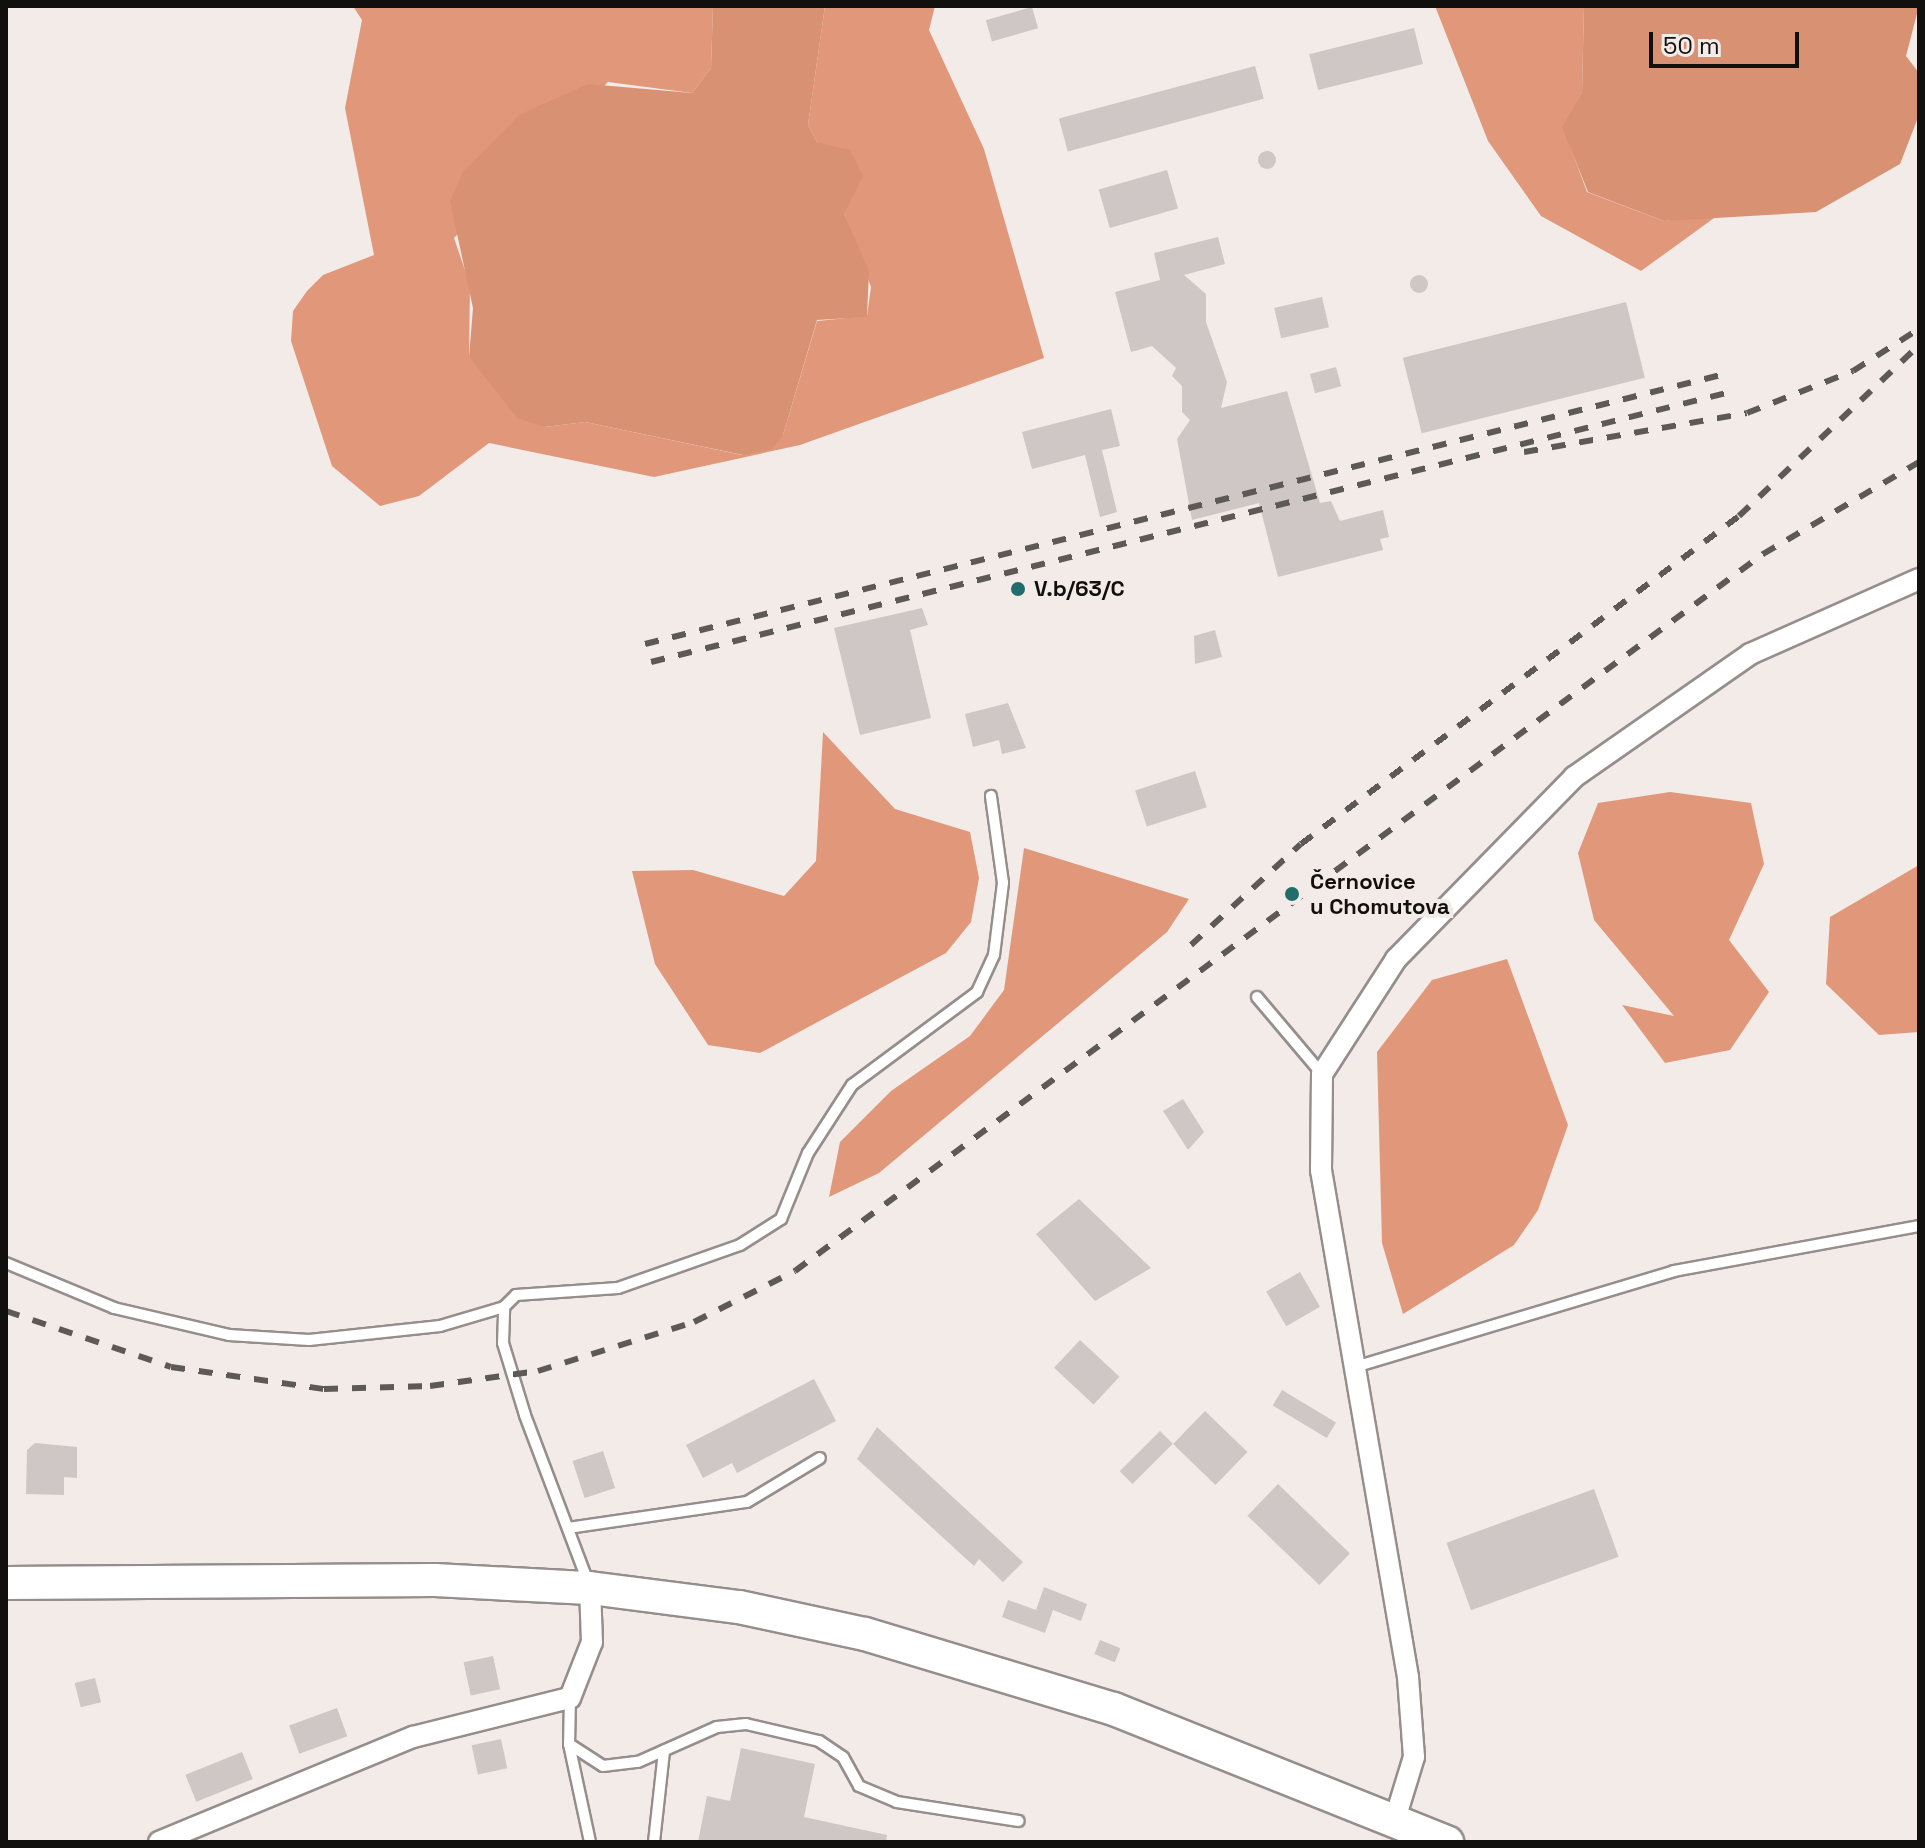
<!DOCTYPE html>
<meta charset="utf-8">
<style>
body{margin:0}
#map{position:relative;width:1925px;height:1848px;overflow:hidden;background:#f2ebe8;font-family:"Space Grotesk",sans-serif}
div>[style]{position:absolute}
[style*='--x']{left:calc(var(--x)*1px);top:calc(var(--y)*1px);width:calc(var(--w)*1px);rotate:calc(var(--a)*1deg)}
.forest>*{inset:0;background:#e1987a}
.water>*{inset:0;background:#d99173}
.building>*{inset:0;background:#cec7c5;transform-origin:0 0}
.round{border-radius:50%}
.roads{filter:drop-shadow(2px 0 #958e8c) drop-shadow(-2px 0 #958e8c) drop-shadow(0 2px #958e8c) drop-shadow(0 -2px #958e8c)}
.lane>*{height:10px;margin:-5px;padding:0 5px;transform-origin:5px;border-radius:5px;background:#fff}
.street>*{height:20px;margin:-10px;padding:0 10px;transform-origin:10px;border-radius:10px;background:#fff}
.primary>*{height:32px;margin:-16px;padding:0 16px;transform-origin:16px;border-radius:16px;background:#fff}
.rail>*{height:6px;margin-top:-3px;transform-origin:0;background:repeating-linear-gradient(90deg,#5c5957 0 14px,transparent 0 28px)}
.dots>*{width:22px;height:22px;translate:-50% -50%;box-sizing:border-box;border:4px solid #f2ebe8;border-radius:50%}
span{translate:-50% -50%;white-space:nowrap;text-align:center;line-height:1.15;-webkit-text-stroke:8px #f2ebe8;paint-order:stroke}
.poi-label{font-size:22px;color:#12100f;font-weight:700}
.left{translate:0 -50%;text-align:left}
.frame{position:absolute;inset:0;border:8px solid #12100f;pointer-events:none}
.scale{position:absolute;left:1649px;top:32px;width:150px;height:36px;box-sizing:border-box;border:4px solid #12100f;border-top:0;padding-left:10px;font-size:24px;line-height:28px;white-space:nowrap;color:#12100f;-webkit-text-stroke:6px #f2ebe8;paint-order:stroke}
</style>
<div id="map">
<div class="forest">
<div style="clip-path:polygon(353px 6px,713px 6px,711px 68px,692px 93px,608px 82px,454px 238px,470px 285px,469px 357px,545px 427px,585px 422px,742px 455px,783px 435px,817px 321px,867px 316px,871px 287px,844px 214px,848px 195px,832px 149px,817px 142px,808px 125px,825px 6px,935px 6px,929px 30px,984px 149px,1044px 358px,800px 445px,654px 477px,489px 443px,419px 496px,380px 506px,332px 466px,291px 341px,293px 311px,307px 291px,323px 275px,374px 255px,345px 108px,362px 20px)"></div>
<div style="clip-path:polygon(1435px 6px,1584px 6px,1582px 92px,1563px 127px,1587px 192px,1664px 221px,1721px 213px,1641px 271px,1541px 216px,1488px 141px)"></div>
<div style="clip-path:polygon(823px 732px,895px 809px,970px 832px,979px 878px,971px 922px,946px 953px,760px 1053px,708px 1045px,655px 964px,632px 871px,693px 870px,784px 896px,816px 861px)"></div>
<div style="clip-path:polygon(1670px 792px,1751px 803px,1764px 864px,1729px 940px,1769px 992px,1730px 1050px,1665px 1063px,1622px 1005px,1674px 1016px,1594px 920px,1578px 853px,1598px 803px)"></div>
<div style="clip-path:polygon(1024px 848px,1189px 899px,1167px 932px,879px 1173px,829px 1197px,840px 1142px,891px 1091px,970px 1036px,1004px 990px)"></div>
<div style="clip-path:polygon(1919px 865px,1919px 1032px,1879px 1035px,1826px 984px,1830px 917px)"></div>
<div style="clip-path:polygon(1507px 959px,1568px 1125px,1538px 1210px,1514px 1245px,1403px 1314px,1382px 1243px,1377px 1052px,1432px 980px)"></div>
</div>
<div class="water">
<div style="clip-path:polygon(713px 6px,825px 6px,808px 125px,817px 142px,850px 150px,863px 176px,844px 214px,869px 271px,867px 317px,817px 320px,783px 435px,772px 449px,743px 455px,585px 422px,545px 427px,517px 418px,469px 357px,473px 308px,450px 201px,463px 172px,519px 115px,588px 84px,692px 93px,711px 68px)"></div>
<div style="clip-path:polygon(1584px 6px,1919px 6px,1906px 56px,1919px 73px,1919px 115px,1900px 164px,1816px 212px,1664px 221px,1588px 192px,1562px 127px,1582px 92px)"></div>
</div>
<div class="building">
<div style="left:1032px;top:7px;width:22px;height:48px;rotate:74deg"></div>
<div style="left:1414px;top:28px;width:37px;height:108px;rotate:76deg"></div>
<div style="left:1255px;top:66px;width:34px;height:203px;rotate:75deg"></div>
<div class="round" style="left:1258px;top:151px;width:18px;height:18px"></div>
<div style="left:1167px;top:170px;width:40px;height:71px;rotate:74deg"></div>
<div style="clip-path:polygon(1218px 237px,1225px 264px,1184px 275px,1206px 294px,1206px 322px,1227px 382px,1221px 408px,1287px 391px,1320px 503px,1331px 501px,1340px 521px,1383px 510px,1389px 537px,1380px 539px,1383px 550px,1278px 577px,1259px 503px,1192px 520px,1177px 439px,1190px 420px,1182px 412px,1182px 386px,1172px 376px,1176px 368px,1152px 346px,1131px 352px,1115px 292px,1160px 280px,1154px 253px)"></div>
<div class="round" style="left:1410px;top:275px;width:18px;height:18px"></div>
<div style="left:1322px;top:297px;width:31px;height:49px;rotate:77deg"></div>
<div style="left:1626px;top:302px;width:78px;height:230px;rotate:76deg"></div>
<div style="left:1336px;top:367px;width:20px;height:27px;rotate:75deg"></div>
<div style="clip-path:polygon(1111px 409px,1120px 446px,1102px 450px,1117px 512px,1100px 517px,1085px 455px,1032px 469px,1022px 432px)"></div>
<div style="clip-path:polygon(922px 608px,928px 625px,910px 630px,931px 718px,860px 735px,834px 628px)"></div>
<div style="clip-path:polygon(1215px 630px,1222px 657px,1195px 664px,1194px 636px)"></div>
<div style="clip-path:polygon(1008px 703px,1026px 748px,1002px 754px,999px 740px,973px 747px,965px 714px)"></div>
<div style="left:1195px;top:771px;width:38px;height:63px;rotate:72deg"></div>
<div style="clip-path:polygon(1183px 1099px,1204px 1132px,1188px 1150px,1163px 1111px)"></div>
<div style="clip-path:polygon(1079px 1199px,1151px 1268px,1095px 1301px,1036px 1234px)"></div>
<div style="left:1300px;top:1272px;width:40px;height:39px;rotate:60deg"></div>
<div style="left:1080px;top:1340px;width:54px;height:38px;rotate:43deg"></div>
<div style="clip-path:polygon(814px 1379px,836px 1421px,737px 1473px,732px 1463px,703px 1478px,686px 1445px)"></div>
<div style="left:1282px;top:1390px;width:63px;height:18px;rotate:31deg"></div>
<div style="left:1205px;top:1411px;width:59px;height:46px;rotate:44deg"></div>
<div style="clip-path:polygon(877px 1427px,1023px 1562px,1003px 1582px,979px 1559px,974px 1566px,857px 1459px)"></div>
<div style="left:1160px;top:1431px;width:18px;height:57px;rotate:45deg"></div>
<div style="clip-path:polygon(35px 1443px,77px 1447px,77px 1478px,64px 1477px,64px 1495px,26px 1494px,27px 1450px)"></div>
<div style="left:603px;top:1451px;width:39px;height:32px;rotate:72deg"></div>
<div style="left:1278px;top:1484px;width:100px;height:44px;rotate:44deg"></div>
<div style="left:1594px;top:1489px;width:72px;height:157px;rotate:70deg"></div>
<div style="clip-path:polygon(1044px 1587px,1087px 1604px,1081px 1621px,1053px 1610px,1045px 1633px,1002px 1617px,1008px 1600px,1036px 1610px)"></div>
<div style="left:1100px;top:1640px;width:22px;height:15px;rotate:22deg"></div>
<div style="left:493px;top:1656px;width:34px;height:30px;rotate:78deg"></div>
<div style="left:95px;top:1678px;width:25px;height:21px;rotate:76deg"></div>
<div style="left:337px;top:1708px;width:30px;height:51px;rotate:70deg"></div>
<div style="left:501px;top:1739px;width:30px;height:30px;rotate:78deg"></div>
<div style="clip-path:polygon(741px 1748px,815px 1764px,804px 1817px,887px 1835px,886px 1842px,698px 1842px,707px 1796px,730px 1801px)"></div>
<div style="left:242px;top:1752px;width:29px;height:61px;rotate:68deg"></div>
</div>
<div class="roads">
<div class="lane">
<div style="--x:1257;--y:997;--w:101;--a:49.8"></div>
<div style="--x:6;--y:1263;--w:117;--a:22.6"></div>
<div style="--x:114;--y:1308;--w:118;--a:13.2"></div>
<div style="--x:229;--y:1335;--w:80;--a:3.6"></div>
<div style="--x:309;--y:1340;--w:132;--a:-6.1"></div>
<div style="--x:440;--y:1326;--w:67;--a:-16.5"></div>
<div style="--x:1358;--y:1366;--w:330;--a:-16.7"></div>
<div style="--x:1674;--y:1271;--w:249;--a:-10.4"></div>
<div style="--x:568;--y:1528;--w:181;--a:-8.3"></div>
<div style="--x:747;--y:1502;--w:85;--a:-31.1"></div>
<div style="--x:588;--y:1582;--w:178;--a:-110.7"></div>
<div style="--x:525;--y:1415;--w:75;--a:-107"></div>
<div style="--x:503;--y:1343;--w:36;--a:-88"></div>
<div style="--x:504;--y:1307;--w:17;--a:-45"></div>
<div style="--x:516;--y:1295;--w:102;--a:-3.9"></div>
<div style="--x:618;--y:1288;--w:129;--a:-19.4"></div>
<div style="--x:740;--y:1245;--w:49;--a:-32.4"></div>
<div style="--x:781;--y:1219;--w:71;--a:-67.8"></div>
<div style="--x:808;--y:1153;--w:81;--a:-57.1"></div>
<div style="--x:852;--y:1085;--w:156;--a:-36.6"></div>
<div style="--x:977;--y:992;--w:41;--a:-65.3"></div>
<div style="--x:994;--y:955;--w:73;--a:-82.9"></div>
<div style="--x:1003;--y:883;--w:88;--a:-97.9"></div>
<div style="--x:570;--y:1698;--w:46;--a:91.2"></div>
<div style="--x:569;--y:1744;--w:40;--a:32.9"></div>
<div style="--x:603;--y:1766;--w:35;--a:-7"></div>
<div style="--x:638;--y:1762;--w:86;--a:-23.9"></div>
<div style="--x:717;--y:1727;--w:29;--a:-6"></div>
<div style="--x:746;--y:1724;--w:75;--a:13.1"></div>
<div style="--x:819;--y:1741;--w:29;--a:34"></div>
<div style="--x:843;--y:1757;--w:33;--a:61"></div>
<div style="--x:859;--y:1786;--w:41;--a:22.8"></div>
<div style="--x:897;--y:1802;--w:123;--a:8.9"></div>
<div style="--x:569;--y:1744;--w:100;--a:77.9"></div>
<div style="--x:654;--y:1842;--w:92;--a:-83.7"></div>
</div>
<div class="street">
<div style="--x:1395;--y:1819;--w:65;--a:-73"></div>
<div style="--x:1414;--y:1757;--w:80;--a:-94.3"></div>
<div style="--x:1408;--y:1677;--w:514;--a:-99.74"></div>
<div style="--x:1321;--y:1170;--w:96;--a:-89.4"></div>
<div style="--x:1322;--y:1074;--w:137;--a:-57.2"></div>
<div style="--x:1396;--y:959;--w:255;--a:-45.6"></div>
<div style="--x:1574;--y:777;--w:215;--a:-34.9"></div>
<div style="--x:1750;--y:654;--w:185;--a:-23.9"></div>
<div style="--x:159;--y:1842;--w:275;--a:-22.5"></div>
<div style="--x:413;--y:1737;--w:162;--a:-14"></div>
<div style="--x:570;--y:1698;--w:60;--a:-68.6"></div>
<div style="--x:592;--y:1642;--w:54;--a:-92.1"></div>
</div>
<div class="primary">
<div style="--x:6;--y:1583;--w:429;--a:-0.4"></div>
<div style="--x:435;--y:1580;--w:155;--a:3"></div>
<div style="--x:590;--y:1588;--w:150;--a:7.3"></div>
<div style="--x:739;--y:1607;--w:129;--a:12.1"></div>
<div style="--x:865;--y:1634;--w:260;--a:16.8"></div>
<div style="--x:1114;--y:1709;--w:359;--a:21.8"></div>
</div>
</div>
<div class="rail">
<div style="--x:1524;--y:452;--w:226;--a:-9.9"></div>
<div style="--x:1747;--y:413;--w:114;--a:-21.6"></div>
<div style="--x:1853;--y:371;--w:78;--a:-32.5"></div>
<div style="--x:645;--y:644;--w:1113;--a:-14.04"></div>
<div style="--x:651;--y:662;--w:1112;--a:-14.05"></div>
<div style="--x:1191;--y:945;--w:149;--a:-42.6"></div>
<div style="--x:1301;--y:844;--w:547;--a:-36.83"></div>
<div style="--x:1739;--y:516;--w:248;--a:-43.5"></div>
<div style="--x:6;--y:1311;--w:174;--a:18.7"></div>
<div style="--x:171;--y:1367;--w:155;--a:8.2"></div>
<div style="--x:324;--y:1389;--w:106;--a:-1.6"></div>
<div style="--x:430;--y:1386;--w:109;--a:-7.9"></div>
<div style="--x:538;--y:1371;--w:164;--a:-17.4"></div>
<div style="--x:694;--y:1322;--w:113;--a:-26.8"></div>
<div style="--x:795;--y:1271;--w:1205;--a:-36.53"></div>
<div style="--x:1763;--y:554;--w:181;--a:-30.5"></div>
</div>
<div class="dots">
<div style="left:1018px;top:589px;background:#216d6b"></div>
<div style="left:1292px;top:894px;background:#216d6b"></div>
</div>
<div class="poi-label">
<span class="left" style="left:1034px;top:589px">V.b/63/C</span>
<span class="left" style="left:1310px;top:894px">Černovice<br>u Chomutova</span>
</div>
<div class="frame"></div>
<div class="scale">50 m</div>
</div>
